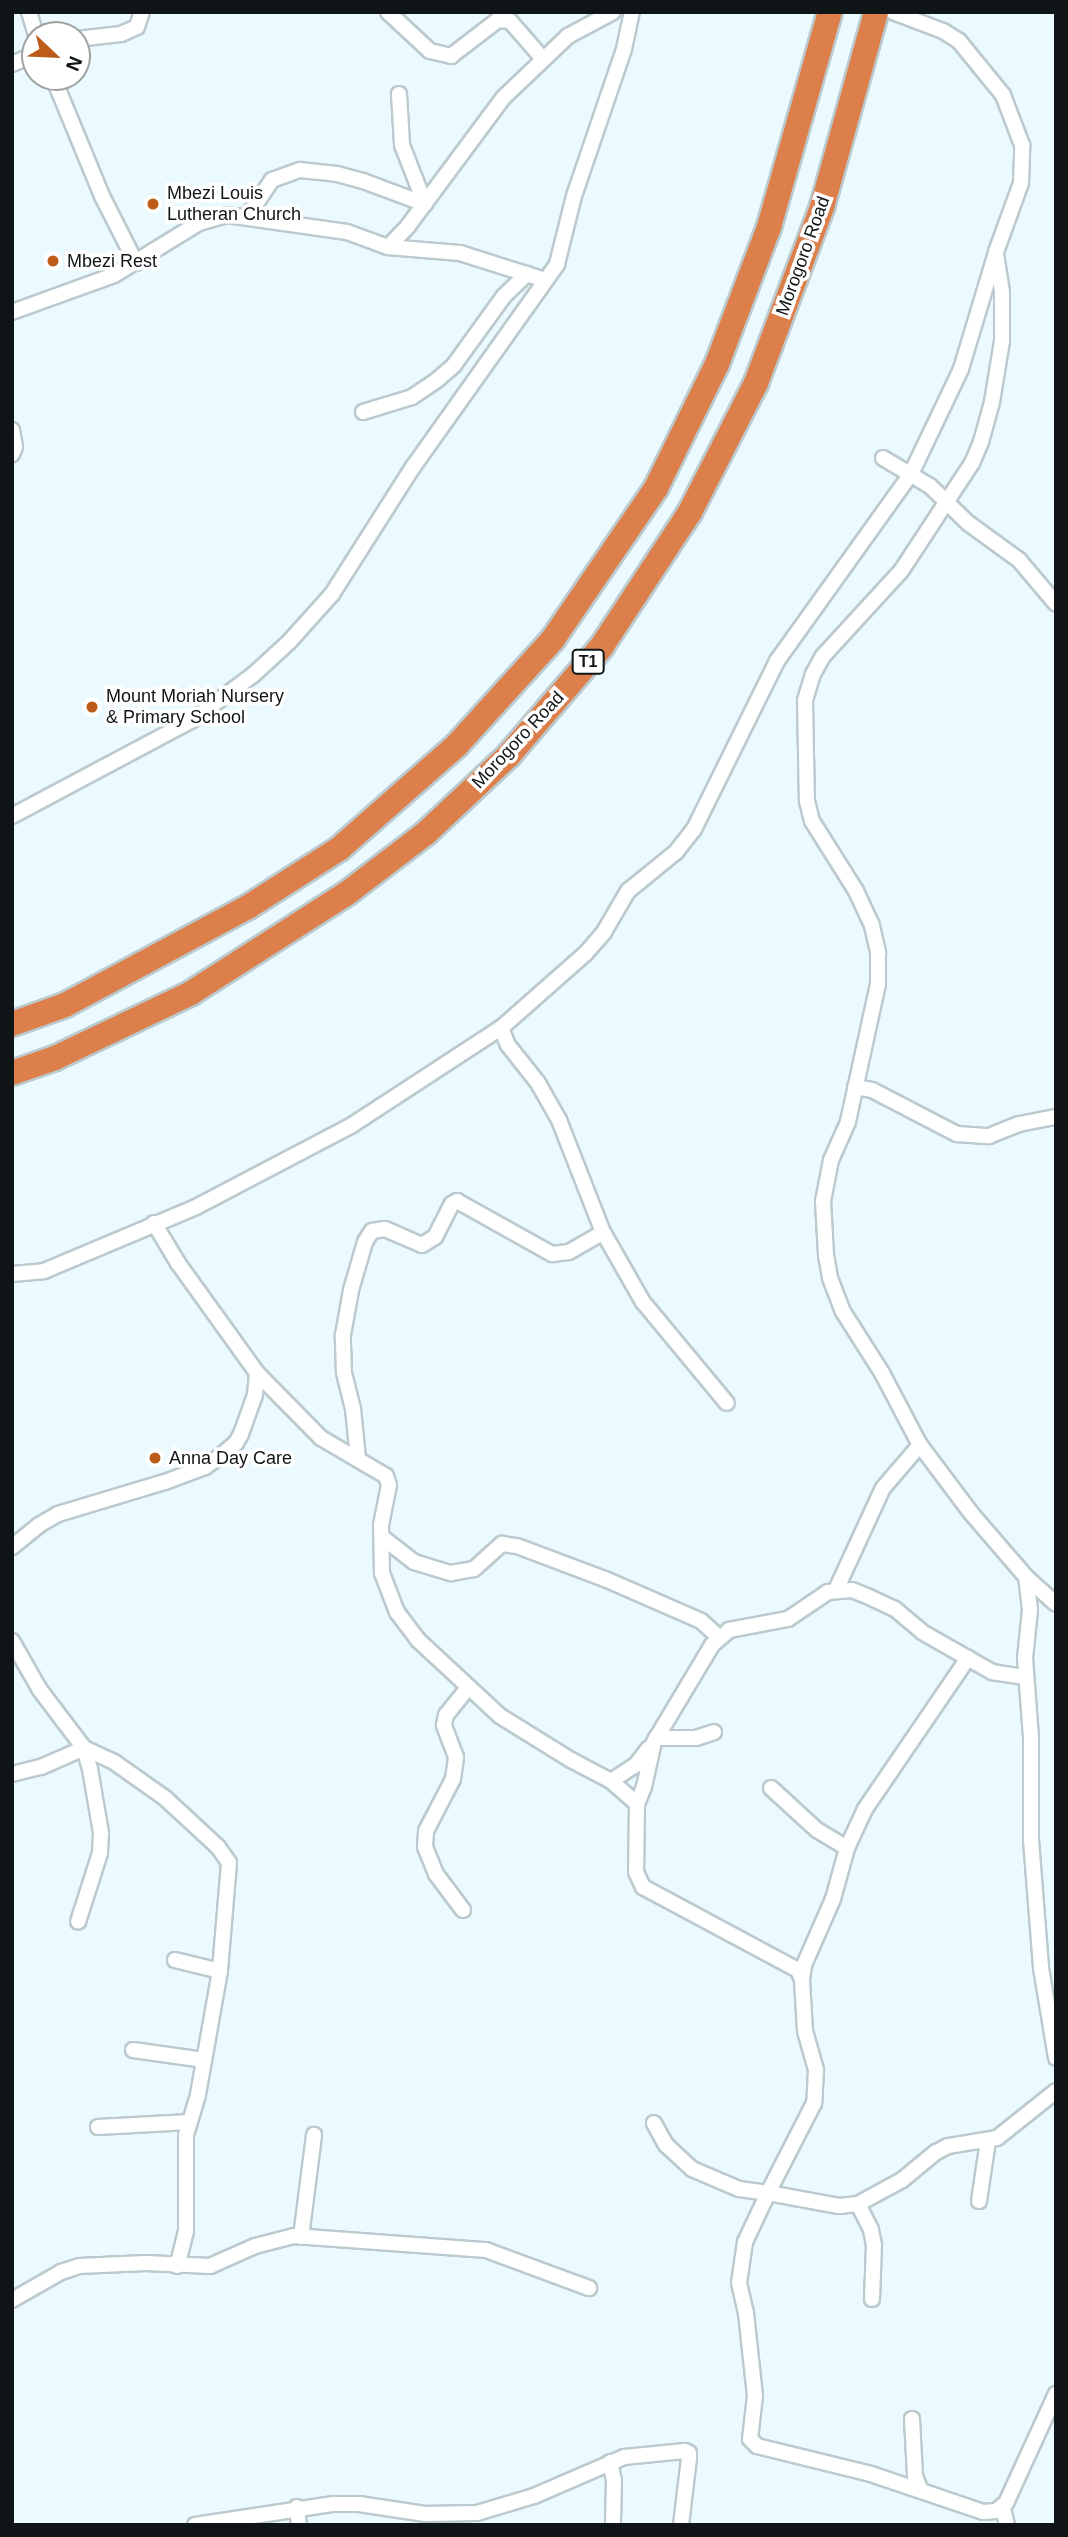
<!DOCTYPE html>
<style>
body{margin:0}
#map{position:relative;width:1068px;height:2537px;overflow:hidden;background:#eafafe;font-family:Helvetica,sans-serif}
div>[style]{position:absolute}
[style*='--x']{left:calc(var(--x)*1px);top:calc(var(--y)*1px);width:calc(var(--w)*1px);rotate:calc(var(--a)*1deg)}
.roads{filter:drop-shadow(2px 0 #bbcace) drop-shadow(-2px 0 #bbcace) drop-shadow(0 2px #bbcace) drop-shadow(0 -2px #bbcace)}
.street>*{height:14px;margin:-7px;padding:0 7px;transform-origin:7px;border-radius:7px;background:#fff}
.highway>*{height:24px;margin:-12px;padding:0 12px;transform-origin:12px;border-radius:12px;background:#dd7f4a}
.dots>*{width:19px;height:19px;translate:-50% -50%;box-sizing:border-box;border:4px solid #fff;border-radius:50%}
span{translate:-50% -50%;white-space:nowrap;text-align:center;line-height:1.15;-webkit-text-stroke:7px #fff;paint-order:stroke}
.shield-label span{padding:2px 5px;background:#fff;border:2px solid;border-radius:5px;-webkit-text-stroke-width:0}
.shield-label{font-size:16px;color:#0f1516;font-weight:700}
.poi-label{font-size:18px;color:#0f1516}
.left{translate:0 -50%;text-align:left}
.street-label{font-size:18px;color:#0f1516}
.frame{position:absolute;inset:0;border:14px solid #0f1516;pointer-events:none}
.north{position:absolute;left:21px;top:21px;width:70px;height:70px;box-sizing:border-box;background:#fff;border:2px solid #9fa1a2;border-radius:50%;rotate:113deg;font-size:19px;font-weight:700;line-height:28px;text-align:center;color:#0f1516}
.north::after{content:'';display:block;margin:auto;width:24px;height:32px;background:#bc5b1a;clip-path:polygon(50% 0,100% 100%,50% 72%,0 100%)}
</style>
<div id="map">
<div class="roads">
<div class="street">
<div style="--x:29;--y:12;--w:24;--a:73"></div>
<div style="--x:388;--y:12;--w:57;--a:42.9"></div>
<div style="--x:430;--y:51;--w:22;--a:13"></div>
<div style="--x:451;--y:56;--w:59;--a:-37.5"></div>
<div style="--x:498;--y:20;--w:12;--a:5"></div>
<div style="--x:510;--y:21;--w:50;--a:49"></div>
<div style="--x:77;--y:39;--w:44;--a:-6.5"></div>
<div style="--x:121;--y:34;--w:17;--a:-24"></div>
<div style="--x:137;--y:27;--w:16;--a:-72"></div>
<div style="--x:12;--y:64;--w:25;--a:-23"></div>
<div style="--x:53;--y:77;--w:129;--a:67.6"></div>
<div style="--x:102;--y:196;--w:75;--a:63.1"></div>
<div style="--x:399;--y:94;--w:51;--a:86.6"></div>
<div style="--x:402;--y:145;--w:63;--a:68.7"></div>
<div style="--x:247;--y:217;--w:45;--a:-56"></div>
<div style="--x:272;--y:180;--w:30;--a:-20"></div>
<div style="--x:300;--y:170;--w:37;--a:6"></div>
<div style="--x:337;--y:174;--w:27;--a:15"></div>
<div style="--x:363;--y:181;--w:66;--a:20.4"></div>
<div style="--x:388;--y:247;--w:29;--a:-46"></div>
<div style="--x:408;--y:226;--w:159;--a:-53.4"></div>
<div style="--x:503;--y:98;--w:90;--a:-43.6"></div>
<div style="--x:568;--y:36;--w:51;--a:-28.1"></div>
<div style="--x:996;--y:254;--w:38;--a:81"></div>
<div style="--x:1002;--y:292;--w:49;--a:90"></div>
<div style="--x:1002;--y:341;--w:62;--a:99.3"></div>
<div style="--x:992;--y:402;--w:41;--a:105.4"></div>
<div style="--x:981;--y:442;--w:23;--a:113"></div>
<div style="--x:972;--y:463;--w:129;--a:123.3"></div>
<div style="--x:901;--y:571;--w:115;--a:132.5"></div>
<div style="--x:823;--y:656;--w:21;--a:119"></div>
<div style="--x:813;--y:674;--w:28;--a:107"></div>
<div style="--x:805;--y:701;--w:100;--a:88.9"></div>
<div style="--x:807;--y:801;--w:21;--a:76"></div>
<div style="--x:812;--y:821;--w:83;--a:57.8"></div>
<div style="--x:856;--y:891;--w:38;--a:65"></div>
<div style="--x:872;--y:926;--w:28;--a:77"></div>
<div style="--x:878;--y:953;--w:31;--a:90"></div>
<div style="--x:878;--y:984;--w:141;--a:102.3"></div>
<div style="--x:848;--y:1122;--w:42;--a:114.1"></div>
<div style="--x:831;--y:1160;--w:42;--a:101"></div>
<div style="--x:823;--y:1201;--w:54;--a:86.8"></div>
<div style="--x:826;--y:1255;--w:23;--a:80"></div>
<div style="--x:830;--y:1278;--w:34;--a:69"></div>
<div style="--x:842;--y:1310;--w:75;--a:57.6"></div>
<div style="--x:882;--y:1373;--w:81;--a:62.2"></div>
<div style="--x:920;--y:1445;--w:85;--a:53.1"></div>
<div style="--x:971;--y:1513;--w:84;--a:49.3"></div>
<div style="--x:1026;--y:1577;--w:40;--a:42"></div>
<div style="--x:12;--y:312;--w:109;--a:-19.9"></div>
<div style="--x:114;--y:275;--w:100;--a:-31.5"></div>
<div style="--x:199;--y:223;--w:29;--a:-16"></div>
<div style="--x:227;--y:215;--w:121;--a:8.1"></div>
<div style="--x:347;--y:232;--w:44;--a:20.1"></div>
<div style="--x:388;--y:247;--w:72;--a:4.8"></div>
<div style="--x:460;--y:253;--w:89;--a:17.6"></div>
<div style="--x:363;--y:412;--w:51;--a:-17"></div>
<div style="--x:412;--y:397;--w:30;--a:-34"></div>
<div style="--x:437;--y:380;--w:23;--a:-41"></div>
<div style="--x:454;--y:365;--w:85;--a:-54.1"></div>
<div style="--x:504;--y:296;--w:32;--a:-44"></div>
<div style="--x:12;--y:430;--w:17;--a:80"></div>
<div style="--x:15;--y:447;--w:8;--a:113"></div>
<div style="--x:883;--y:458;--w:55;--a:30.8"></div>
<div style="--x:930;--y:486;--w:53;--a:44.2"></div>
<div style="--x:968;--y:523;--w:63;--a:36"></div>
<div style="--x:1019;--y:560;--w:57;--a:49.9"></div>
<div style="--x:12;--y:816;--w:203;--a:-28"></div>
<div style="--x:191;--y:721;--w:77;--a:-36.6"></div>
<div style="--x:253;--y:675;--w:49;--a:-42.5"></div>
<div style="--x:289;--y:642;--w:64;--a:-48.1"></div>
<div style="--x:332;--y:594;--w:151;--a:-57.5"></div>
<div style="--x:413;--y:467;--w:249;--a:-54.6"></div>
<div style="--x:557;--y:264;--w:70;--a:-76"></div>
<div style="--x:574;--y:196;--w:155;--a:-71.2"></div>
<div style="--x:624;--y:49;--w:38;--a:-78"></div>
<div style="--x:501;--y:1028;--w:18;--a:68"></div>
<div style="--x:508;--y:1045;--w:48;--a:51.7"></div>
<div style="--x:538;--y:1083;--w:43;--a:60.4"></div>
<div style="--x:559;--y:1120;--w:120;--a:68.6"></div>
<div style="--x:603;--y:1232;--w:81;--a:60.3"></div>
<div style="--x:643;--y:1302;--w:131;--a:50.3"></div>
<div style="--x:855;--y:1087;--w:17;--a:10"></div>
<div style="--x:872;--y:1090;--w:96;--a:27.4"></div>
<div style="--x:957;--y:1134;--w:32;--a:4"></div>
<div style="--x:989;--y:1136;--w:32;--a:-22"></div>
<div style="--x:1019;--y:1124;--w:38;--a:-11"></div>
<div style="--x:154;--y:1223;--w:47;--a:59"></div>
<div style="--x:178;--y:1263;--w:135;--a:54.3"></div>
<div style="--x:257;--y:1373;--w:91;--a:45.4"></div>
<div style="--x:321;--y:1438;--w:75;--a:30.3"></div>
<div style="--x:386;--y:1476;--w:9;--a:72"></div>
<div style="--x:389;--y:1485;--w:41;--a:101.3"></div>
<div style="--x:381;--y:1525;--w:48;--a:88.8"></div>
<div style="--x:382;--y:1573;--w:42;--a:69"></div>
<div style="--x:397;--y:1612;--w:35;--a:53"></div>
<div style="--x:418;--y:1640;--w:112;--a:42.8"></div>
<div style="--x:500;--y:1716;--w:84;--a:31.8"></div>
<div style="--x:571;--y:1760;--w:45;--a:27.7"></div>
<div style="--x:611;--y:1781;--w:35;--a:41"></div>
<div style="--x:637;--y:1804;--w:68;--a:90.8"></div>
<div style="--x:636;--y:1872;--w:17;--a:65"></div>
<div style="--x:643;--y:1887;--w:176;--a:28.2"></div>
<div style="--x:798;--y:1970;--w:11;--a:68"></div>
<div style="--x:802;--y:1980;--w:51;--a:86.6"></div>
<div style="--x:805;--y:2031;--w:41;--a:74.2"></div>
<div style="--x:816;--y:2070;--w:33;--a:93"></div>
<div style="--x:814;--y:2103;--w:101;--a:117.1"></div>
<div style="--x:768;--y:2193;--w:29;--a:-172"></div>
<div style="--x:739;--y:2189;--w:51;--a:-156.9"></div>
<div style="--x:692;--y:2169;--w:35;--a:-137"></div>
<div style="--x:666;--y:2145;--w:25;--a:-119"></div>
<div style="--x:12;--y:1274;--w:32;--a:-5"></div>
<div style="--x:44;--y:1271;--w:165;--a:-22.8"></div>
<div style="--x:196;--y:1207;--w:176;--a:-27.7"></div>
<div style="--x:352;--y:1125;--w:178;--a:-33.1"></div>
<div style="--x:501;--y:1028;--w:113;--a:-41.4"></div>
<div style="--x:586;--y:953;--w:28;--a:-49"></div>
<div style="--x:604;--y:932;--w:48;--a:-59.7"></div>
<div style="--x:628;--y:891;--w:62;--a:-39.1"></div>
<div style="--x:676;--y:852;--w:29;--a:-52"></div>
<div style="--x:694;--y:829;--w:187;--a:-63.7"></div>
<div style="--x:777;--y:661;--w:230;--a:-54.4"></div>
<div style="--x:911;--y:474;--w:116;--a:-64.5"></div>
<div style="--x:961;--y:369;--w:122;--a:-73.3"></div>
<div style="--x:996;--y:252;--w:73;--a:-70.1"></div>
<div style="--x:1021;--y:183;--w:38;--a:-88"></div>
<div style="--x:1022;--y:145;--w:53;--a:-110.8"></div>
<div style="--x:1003;--y:95;--w:70;--a:-129.2"></div>
<div style="--x:959;--y:41;--w:19;--a:-148"></div>
<div style="--x:943;--y:31;--w:53;--a:-159.2"></div>
<div style="--x:358;--y:1458;--w:49;--a:-95.8"></div>
<div style="--x:353;--y:1409;--w:38;--a:-104"></div>
<div style="--x:344;--y:1372;--w:37;--a:-92"></div>
<div style="--x:343;--y:1335;--w:46;--a:-79.9"></div>
<div style="--x:351;--y:1290;--w:50;--a:-73.7"></div>
<div style="--x:365;--y:1242;--w:13;--a:-58"></div>
<div style="--x:372;--y:1231;--w:13;--a:-9"></div>
<div style="--x:385;--y:1229;--w:40;--a:23.4"></div>
<div style="--x:422;--y:1245;--w:15;--a:-32"></div>
<div style="--x:435;--y:1237;--w:37;--a:-63"></div>
<div style="--x:452;--y:1204;--w:6;--a:-31"></div>
<div style="--x:457;--y:1201;--w:109;--a:29.2"></div>
<div style="--x:552;--y:1254;--w:17;--a:-7"></div>
<div style="--x:569;--y:1252;--w:39;--a:-30"></div>
<div style="--x:382;--y:1537;--w:41;--a:38"></div>
<div style="--x:414;--y:1562;--w:39;--a:17"></div>
<div style="--x:451;--y:1573;--w:23;--a:-10"></div>
<div style="--x:474;--y:1569;--w:38;--a:-42"></div>
<div style="--x:502;--y:1544;--w:15;--a:8"></div>
<div style="--x:517;--y:1546;--w:94;--a:20.6"></div>
<div style="--x:605;--y:1579;--w:105;--a:23.6"></div>
<div style="--x:701;--y:1621;--w:24;--a:42"></div>
<div style="--x:12;--y:1547;--w:35;--a:-39"></div>
<div style="--x:39;--y:1525;--w:22;--a:-30"></div>
<div style="--x:58;--y:1514;--w:112;--a:-16.7"></div>
<div style="--x:165;--y:1482;--w:43;--a:-20.6"></div>
<div style="--x:205;--y:1467;--w:16;--a:-35"></div>
<div style="--x:218;--y:1458;--w:23;--a:-40"></div>
<div style="--x:236;--y:1443;--w:10;--a:-61"></div>
<div style="--x:241;--y:1434;--w:41;--a:-70.3"></div>
<div style="--x:255;--y:1395;--w:22;--a:-85"></div>
<div style="--x:1026;--y:1577;--w:33;--a:83"></div>
<div style="--x:1030;--y:1610;--w:48;--a:95.9"></div>
<div style="--x:1025;--y:1658;--w:79;--a:85.7"></div>
<div style="--x:1031;--y:1737;--w:103;--a:90"></div>
<div style="--x:1031;--y:1840;--w:128;--a:85.5"></div>
<div style="--x:1041;--y:1968;--w:91;--a:80.5"></div>
<div style="--x:836;--y:1590;--w:112;--a:-65.3"></div>
<div style="--x:883;--y:1488;--w:57;--a:-49.3"></div>
<div style="--x:12;--y:1641;--w:56;--a:60.3"></div>
<div style="--x:40;--y:1690;--w:73;--a:52.8"></div>
<div style="--x:84;--y:1748;--w:22;--a:74"></div>
<div style="--x:90;--y:1769;--w:65;--a:80.2"></div>
<div style="--x:101;--y:1833;--w:20;--a:93"></div>
<div style="--x:100;--y:1853;--w:72;--a:107.7"></div>
<div style="--x:656;--y:1738;--w:40;--a:0"></div>
<div style="--x:696;--y:1738;--w:19;--a:-18"></div>
<div style="--x:12;--y:1774;--w:30;--a:-14"></div>
<div style="--x:41;--y:1767;--w:47;--a:-23.8"></div>
<div style="--x:84;--y:1748;--w:33;--a:25"></div>
<div style="--x:114;--y:1762;--w:62;--a:35.2"></div>
<div style="--x:165;--y:1798;--w:72;--a:42.8"></div>
<div style="--x:218;--y:1847;--w:19;--a:55"></div>
<div style="--x:229;--y:1863;--w:108;--a:94.8"></div>
<div style="--x:220;--y:1971;--w:126;--a:100.1"></div>
<div style="--x:198;--y:2095;--w:42;--a:106.7"></div>
<div style="--x:186;--y:2135;--w:96;--a:90"></div>
<div style="--x:186;--y:2231;--w:36;--a:104"></div>
<div style="--x:611;--y:1781;--w:30;--a:-33"></div>
<div style="--x:636;--y:1765;--w:21;--a:-53"></div>
<div style="--x:771;--y:1788;--w:62;--a:42.4"></div>
<div style="--x:817;--y:1830;--w:35;--a:31"></div>
<div style="--x:637;--y:1804;--w:18;--a:-68"></div>
<div style="--x:644;--y:1787;--w:46;--a:-77.5"></div>
<div style="--x:654;--y:1742;--w:113;--a:-59.1"></div>
<div style="--x:712;--y:1645;--w:23;--a:-41"></div>
<div style="--x:729;--y:1630;--w:60;--a:-10.6"></div>
<div style="--x:788;--y:1619;--w:48;--a:-34"></div>
<div style="--x:828;--y:1592;--w:24;--a:-5"></div>
<div style="--x:852;--y:1590;--w:16;--a:22"></div>
<div style="--x:867;--y:1596;--w:31;--a:25"></div>
<div style="--x:895;--y:1609;--w:35;--a:40"></div>
<div style="--x:922;--y:1632;--w:81;--a:29.7"></div>
<div style="--x:992;--y:1672;--w:33;--a:9"></div>
<div style="--x:463;--y:1910;--w:45;--a:-126.9"></div>
<div style="--x:436;--y:1874;--w:29;--a:-112"></div>
<div style="--x:425;--y:1847;--w:16;--a:-86"></div>
<div style="--x:426;--y:1831;--w:59;--a:-62.6"></div>
<div style="--x:453;--y:1779;--w:22;--a:-82"></div>
<div style="--x:456;--y:1757;--w:34;--a:-111"></div>
<div style="--x:444;--y:1725;--w:10;--a:-79"></div>
<div style="--x:446;--y:1715;--w:36;--a:-51"></div>
<div style="--x:175;--y:1960;--w:46;--a:13.7"></div>
<div style="--x:802;--y:1980;--w:15;--a:-82"></div>
<div style="--x:804;--y:1965;--w:72;--a:-66.3"></div>
<div style="--x:833;--y:1899;--w:53;--a:-74.6"></div>
<div style="--x:847;--y:1848;--w:43;--a:-65.2"></div>
<div style="--x:865;--y:1809;--w:183;--a:-55.7"></div>
<div style="--x:133;--y:2050;--w:72;--a:8"></div>
<div style="--x:1056;--y:2091;--w:75;--a:141.5"></div>
<div style="--x:997;--y:2138;--w:50;--a:170.7"></div>
<div style="--x:948;--y:2146;--w:13;--a:153"></div>
<div style="--x:936;--y:2152;--w:44;--a:140.5"></div>
<div style="--x:902;--y:2180;--w:50;--a:151.4"></div>
<div style="--x:858;--y:2204;--w:19;--a:174"></div>
<div style="--x:839;--y:2206;--w:72;--a:-169.6"></div>
<div style="--x:768;--y:2193;--w:54;--a:115.1"></div>
<div style="--x:745;--y:2242;--w:41;--a:98.3"></div>
<div style="--x:739;--y:2283;--w:31;--a:77"></div>
<div style="--x:746;--y:2313;--w:83;--a:83.8"></div>
<div style="--x:755;--y:2396;--w:43;--a:96.6"></div>
<div style="--x:750;--y:2439;--w:10;--a:45"></div>
<div style="--x:757;--y:2446;--w:117;--a:13.8"></div>
<div style="--x:871;--y:2474;--w:118;--a:18.7"></div>
<div style="--x:983;--y:2512;--w:13;--a:-4"></div>
<div style="--x:996;--y:2511;--w:13;--a:-39"></div>
<div style="--x:1006;--y:2503;--w:120;--a:-65.4"></div>
<div style="--x:98;--y:2127;--w:92;--a:-3.1"></div>
<div style="--x:979;--y:2201;--w:61;--a:-81.5"></div>
<div style="--x:858;--y:2204;--w:29;--a:63"></div>
<div style="--x:871;--y:2230;--w:15;--a:79"></div>
<div style="--x:874;--y:2245;--w:54;--a:92.1"></div>
<div style="--x:301;--y:2237;--w:103;--a:-82.7"></div>
<div style="--x:12;--y:2300;--w:56;--a:-29.7"></div>
<div style="--x:61;--y:2272;--w:19;--a:-18"></div>
<div style="--x:79;--y:2266;--w:67;--a:-2.6"></div>
<div style="--x:146;--y:2263;--w:64;--a:2.7"></div>
<div style="--x:210;--y:2266;--w:49;--a:-24"></div>
<div style="--x:255;--y:2246;--w:40;--a:-14.4"></div>
<div style="--x:294;--y:2236;--w:193;--a:4.2"></div>
<div style="--x:486;--y:2250;--w:110;--a:20.3"></div>
<div style="--x:912;--y:2419;--w:57;--a:87"></div>
<div style="--x:915;--y:2476;--w:16;--a:68"></div>
<div style="--x:610;--y:2462;--w:19;--a:78"></div>
<div style="--x:614;--y:2481;--w:41;--a:91.4"></div>
<div style="--x:297;--y:2507;--w:18;--a:84"></div>
<div style="--x:1003;--y:2508;--w:17;--a:77"></div>
<div style="--x:195;--y:2525;--w:140;--a:-8.7"></div>
<div style="--x:333;--y:2504;--w:26;--a:0"></div>
<div style="--x:359;--y:2504;--w:67;--a:8.6"></div>
<div style="--x:425;--y:2514;--w:52;--a:-1.1"></div>
<div style="--x:477;--y:2513;--w:59;--a:-16.6"></div>
<div style="--x:534;--y:2496;--w:98;--a:-23.4"></div>
<div style="--x:624;--y:2457;--w:61;--a:-5.6"></div>
<div style="--x:685;--y:2451;--w:4;--a:27"></div>
<div style="--x:689;--y:2453;--w:5;--a:90"></div>
<div style="--x:689;--y:2458;--w:67;--a:96.8"></div>
</div>
<div class="highway">
<div style="--x:12;--y:1024;--w:56;--a:-19.7"></div>
<div style="--x:65;--y:1005;--w:208;--a:-28.2"></div>
<div style="--x:248;--y:907;--w:108;--a:-32.5"></div>
<div style="--x:339;--y:849;--w:157;--a:-41.4"></div>
<div style="--x:457;--y:745;--w:143;--a:-47.8"></div>
<div style="--x:553;--y:639;--w:183;--a:-55.7"></div>
<div style="--x:656;--y:488;--w:138;--a:-63.8"></div>
<div style="--x:717;--y:364;--w:147;--a:-69.2"></div>
<div style="--x:769;--y:227;--w:223;--a:-74.2"></div>
<div style="--x:12;--y:1073;--w:46;--a:-19.2"></div>
<div style="--x:55;--y:1058;--w:151;--a:-25.5"></div>
<div style="--x:191;--y:993;--w:184;--a:-32.6"></div>
<div style="--x:346;--y:894;--w:101;--a:-37.3"></div>
<div style="--x:426;--y:833;--w:114;--a:-43.2"></div>
<div style="--x:509;--y:755;--w:143;--a:-49.5"></div>
<div style="--x:602;--y:646;--w:160;--a:-56.7"></div>
<div style="--x:690;--y:512;--w:145;--a:-62.9"></div>
<div style="--x:756;--y:383;--w:188;--a:-69.4"></div>
<div style="--x:822;--y:207;--w:202;--a:-74.5"></div>
</div>
</div>
<div class="dots">
<div style="left:153px;top:204px;background:#bc5b1a"></div>
<div style="left:53px;top:261px;background:#bc5b1a"></div>
<div style="left:92px;top:707px;background:#bc5b1a"></div>
<div style="left:155px;top:1458px;background:#bc5b1a"></div>
</div>
<div class="shield-label">
<span style="left:588px;top:662px">T1</span>
</div>
<div class="poi-label">
<span class="left" style="left:167px;top:204px">Mbezi Louis<br>Lutheran Church</span>
<span class="left" style="left:67px;top:261px">Mbezi Rest</span>
<span class="left" style="left:106px;top:707px">Mount Moriah Nursery<br>&amp; Primary School</span>
<span class="left" style="left:169px;top:1458px">Anna Day Care</span>
</div>
<div class="street-label">
<span style="left:803px;top:256px;rotate:-70deg">Morogoro Road</span>
<span style="left:518px;top:740px;rotate:-47deg">Morogoro Road</span>
</div>
<div class="frame"></div>
<div class="north">N</div>
</div>
